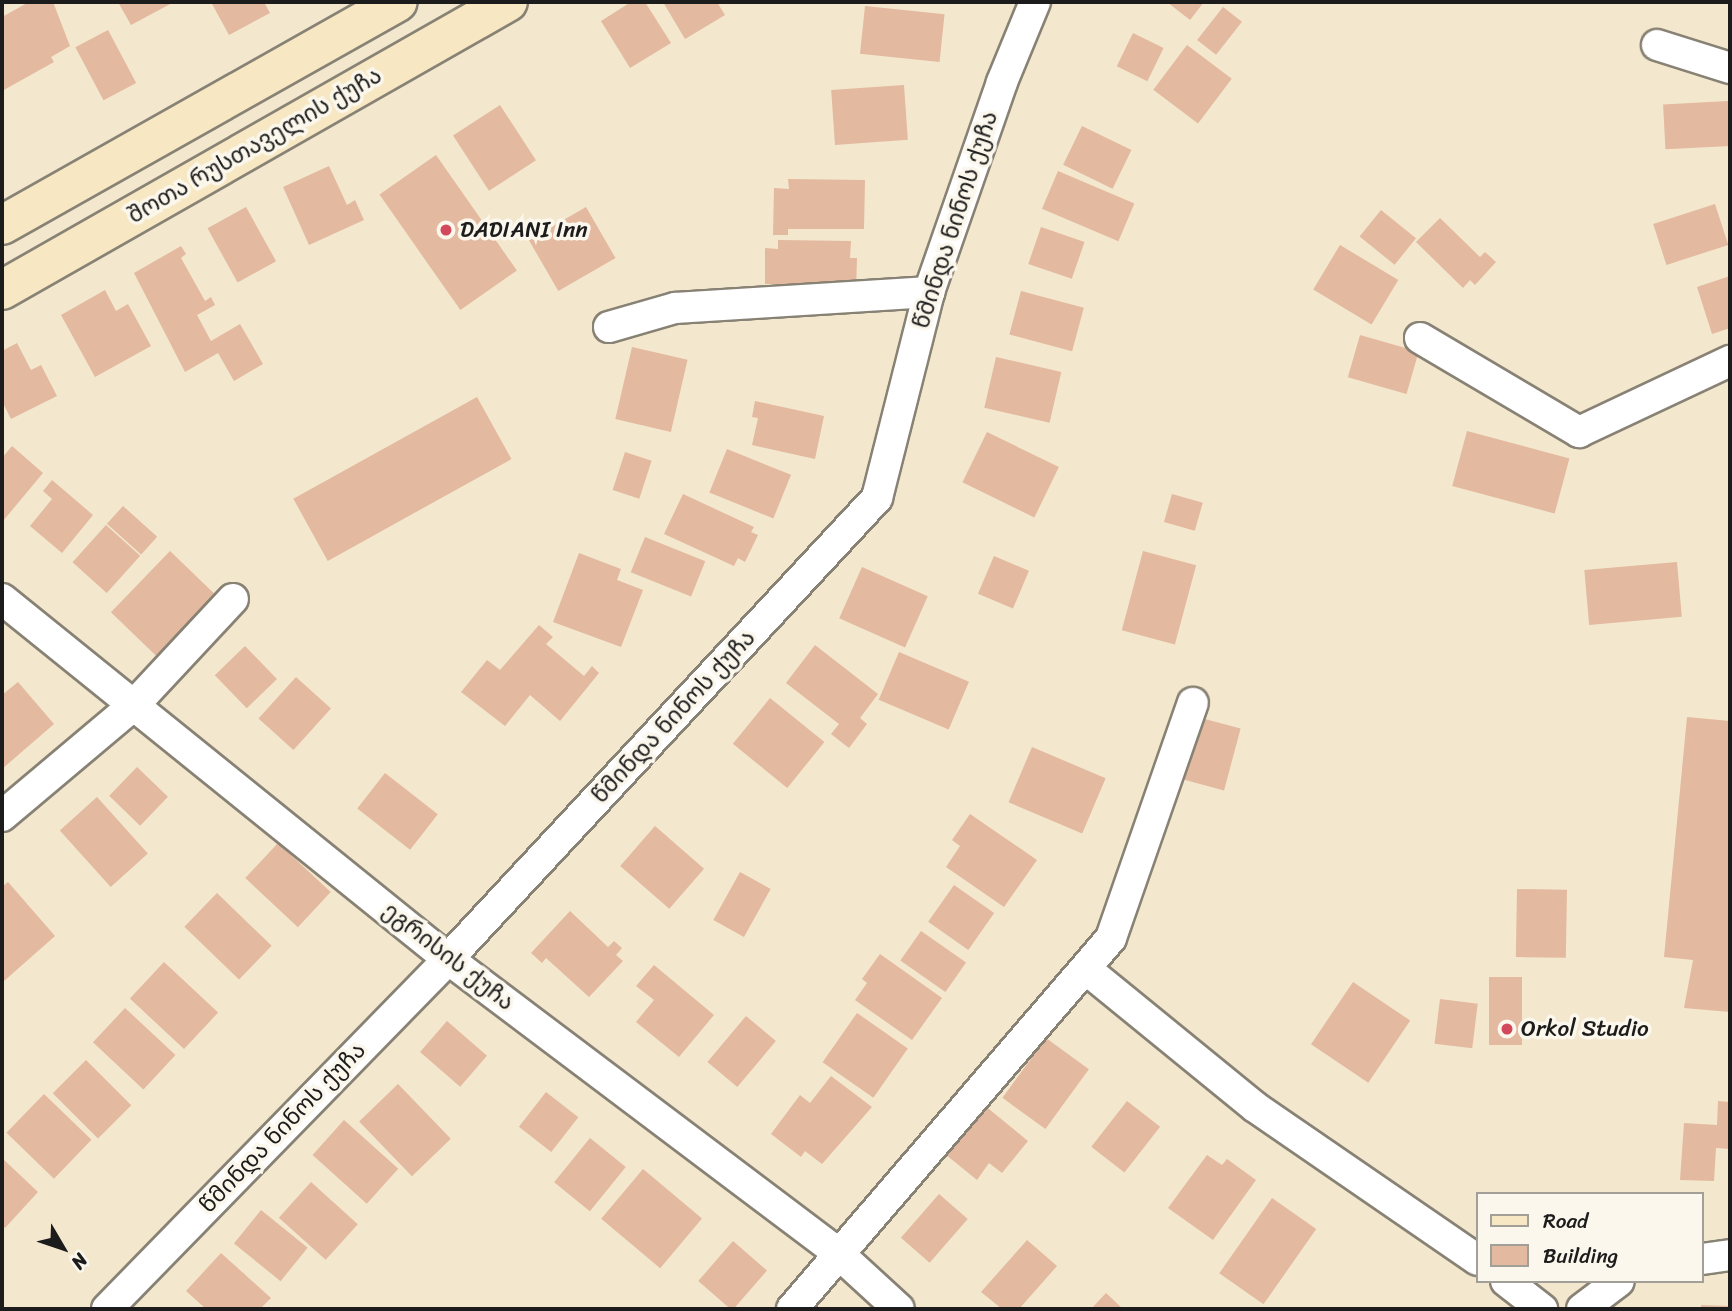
<!DOCTYPE html>
<meta charset="utf-8">
<style>
body{margin:0}
#map{position:relative;width:1732px;height:1311px;overflow:hidden;background:#f3e7ce;font-family:Sriracha,"Noto Sans Georgian",sans-serif}
div>[style]{position:absolute}
[style*='--x']{left:calc(var(--x)*1px);top:calc(var(--y)*1px);width:calc(var(--w)*1px);rotate:calc(var(--a)*1deg)}
.building>*{inset:0;background:#e3b99f;transform-origin:0 0}
.roads{filter:drop-shadow(2px 0 #888275) drop-shadow(-2px 0 #888275) drop-shadow(0 2px #888275) drop-shadow(0 -2px #888275)}
.street>*{height:30px;margin:-15px;padding:0 15px;transform-origin:15px;border-radius:15px;background:#fff}
.secondary>*{height:38px;margin:-19px;padding:0 19px;transform-origin:19px;border-radius:19px;background:#f7e8c3}
.dots>*{width:19px;height:19px;translate:-50% -50%;box-sizing:border-box;border:4px solid #fbf7ec;border-radius:50%}
span{translate:-50% -50%;white-space:nowrap;text-align:center;line-height:1.15;-webkit-text-stroke:7px #fbf7ec;paint-order:stroke}
.street-label{font-size:23px;color:#1c1c1c}
.poi-label{font-size:23px;color:#1c1c1c}
.left{translate:0 -50%;text-align:left}
.frame{position:absolute;inset:0;border:4px solid #1c1c1c;pointer-events:none}
.legend{position:absolute;left:1476px;top:1192px;width:228px;height:91px;box-sizing:border-box;background:#fbf7ec;border:2px solid #a29f99;margin:0;padding:9px 12px;list-style:none;font-size:21px;color:#1c1c1c}
.legend li{display:flex;align-items:center;gap:14px;height:35px}
.legend b{width:35px;border:2px solid #a29f99}
.north{position:absolute;left:28px;top:1213px;width:70px;height:70px;-webkit-text-stroke:5px #fbf7ec;paint-order:stroke;rotate:129deg;font-size:19px;font-weight:700;line-height:28px;text-align:center;color:#1c1c1c}
.north::after{content:'';display:block;margin:auto;width:24px;height:32px;background:#1c1c1c;clip-path:polygon(50% 0,100% 100%,50% 72%,0 100%)}
</style>
<div id="map">
<div class="building">
<div style="clip-path:polygon(29px 2px,53px 2px,70px 46px,51px 57px,54px 62px,2px 91px,2px 17px)"></div>
<div style="clip-path:polygon(118px 2px,174px 2px,131px 25px)"></div>
<div style="clip-path:polygon(211px 2px,264px 2px,270px 13px,229px 35px)"></div>
<div style="clip-path:polygon(631px 2px,645px 2px,671px 43px,630px 68px,601px 21px)"></div>
<div style="clip-path:polygon(663px 2px,717px 2px,725px 15px,685px 39px)"></div>
<div style="clip-path:polygon(1167px 2px,1204px 2px,1190px 20px)"></div>
<div style="left:865px;top:6px;width:80px;height:48px;rotate:6deg"></div>
<div style="left:1223px;top:7px;width:24px;height:42px;rotate:38deg"></div>
<div style="left:108px;top:30px;width:60px;height:37px;rotate:62deg"></div>
<div style="left:1133px;top:33px;width:34px;height:37px;rotate:26deg"></div>
<div style="left:1187px;top:45px;width:56px;height:56px;rotate:37deg"></div>
<div style="left:904px;top:85px;width:55px;height:73px;rotate:86deg"></div>
<div style="left:1728px;top:101px;width:45px;height:65px;rotate:87deg"></div>
<div style="left:500px;top:105px;width:66px;height:56px;rotate:57deg"></div>
<div style="left:1082px;top:126px;width:55px;height:43px;rotate:26deg"></div>
<div style="left:436px;top:155px;width:141px;height:69px;rotate:55deg"></div>
<div style="clip-path:polygon(329px 166px,347px 205px,355px 200px,364px 220px,309px 245px,283px 187px)"></div>
<div style="left:1058px;top:171px;width:83px;height:41px;rotate:23deg"></div>
<div style="clip-path:polygon(788px 179px,865px 180px,864px 229px,788px 229px,788px 235px,773px 235px,774px 188px,789px 189px)"></div>
<div style="left:1715px;top:204px;width:43px;height:65px;rotate:72deg"></div>
<div style="left:246px;top:207px;width:62px;height:44px;rotate:61deg"></div>
<div style="left:586px;top:207px;width:59px;height:66px;rotate:60deg"></div>
<div style="left:1381px;top:210px;width:45px;height:34px;rotate:39deg"></div>
<div style="clip-path:polygon(1440px 218px,1480px 257px,1485px 252px,1496px 262px,1475px 285px,1470px 280px,1463px 288px,1416px 242px)"></div>
<div style="left:1041px;top:227px;width:46px;height:39px;rotate:19deg"></div>
<div style="clip-path:polygon(778px 240px,851px 241px,850px 258px,857px 258px,856px 291px,777px 290px,777px 284px,765px 284px,765px 248px,778px 249px)"></div>
<div style="left:1340px;top:245px;width:68px;height:52px;rotate:31deg"></div>
<div style="clip-path:polygon(181px 246px,186px 254px,181px 258px,205px 301px,211px 297px,215px 305px,197px 315px,211px 341px,240px 324px,263px 364px,234px 381px,218px 353px,185px 372px,134px 273px)"></div>
<div style="clip-path:polygon(1730px 276px,1730px 328px,1712px 334px,1697px 287px)"></div>
<div style="clip-path:polygon(105px 290px,116px 311px,128px 304px,151px 346px,95px 377px,61px 315px)"></div>
<div style="left:1021px;top:291px;width:65px;height:45px;rotate:15deg"></div>
<div style="left:1360px;top:335px;width:61px;height:44px;rotate:16deg"></div>
<div style="clip-path:polygon(17px 343px,31px 370px,41px 365px,57px 396px,11px 419px,2px 401px,2px 351px)"></div>
<div style="left:632px;top:347px;width:57px;height:74px;rotate:13deg"></div>
<div style="left:996px;top:357px;width:67px;height:52px;rotate:13deg"></div>
<div style="left:477px;top:397px;width:71px;height:210px;rotate:61deg"></div>
<div style="clip-path:polygon(755px 401px,824px 416px,815px 459px,752px 445px,758px 418px,752px 417px)"></div>
<div style="left:1467px;top:431px;width:106px;height:57px;rotate:15deg"></div>
<div style="left:987px;top:432px;width:80px;height:56px;rotate:26deg"></div>
<div style="clip-path:polygon(12px 446px,43px 473px,3px 521px,2px 458px)"></div>
<div style="left:727px;top:449px;width:69px;height:47px;rotate:22deg"></div>
<div style="left:625px;top:452px;width:28px;height:40px;rotate:18deg"></div>
<div style="clip-path:polygon(52px 480px,93px 515px,62px 553px,30px 526px,52px 499px,43px 491px)"></div>
<div style="clip-path:polygon(683px 494px,754px 527px,751px 532px,758px 535px,745px 562px,738px 558px,734px 566px,664px 534px)"></div>
<div style="left:1172px;top:494px;width:32px;height:29px;rotate:16deg"></div>
<div style="left:123px;top:506px;width:46px;height:24px;rotate:42deg"></div>
<div style="left:106px;top:525px;width:46px;height:50px;rotate:42deg"></div>
<div style="left:645px;top:537px;width:65px;height:38px;rotate:22deg"></div>
<div style="left:170px;top:551px;width:71px;height:85px;rotate:44deg"></div>
<div style="left:1143px;top:551px;width:55px;height:82px;rotate:15deg"></div>
<div style="clip-path:polygon(579px 553px,621px 569px,617px 580px,643px 590px,621px 647px,553px 622px)"></div>
<div style="left:994px;top:556px;width:38px;height:41px;rotate:23deg"></div>
<div style="left:1677px;top:562px;width:55px;height:93px;rotate:85deg"></div>
<div style="left:862px;top:567px;width:72px;height:56px;rotate:24deg"></div>
<div style="clip-path:polygon(539px 625px,553px 637px,546px 644px,584px 676px,592px 666px,599px 673px,560px 721px,530px 695px,505px 726px,461px 692px,487px 660px,500px 670px)"></div>
<div style="clip-path:polygon(815px 645px,878px 694px,860px 718px,867px 724px,849px 748px,831px 734px,839px 724px,786px 683px)"></div>
<div style="left:245px;top:646px;width:46px;height:42px;rotate:46deg"></div>
<div style="left:899px;top:652px;width:76px;height:52px;rotate:23deg"></div>
<div style="left:296px;top:677px;width:47px;height:56px;rotate:42deg"></div>
<div style="clip-path:polygon(18px 682px,54px 724px,2px 769px,2px 695px)"></div>
<div style="left:770px;top:698px;width:70px;height:59px;rotate:39deg"></div>
<div style="clip-path:polygon(1687px 717px,1730px 721px,1730px 1012px,1684px 1008px,1693px 960px,1664px 957px)"></div>
<div style="left:1201px;top:718px;width:41px;height:64px;rotate:15deg"></div>
<div style="left:1032px;top:747px;width:80px;height:60px;rotate:23deg"></div>
<div style="left:137px;top:767px;width:43px;height:40px;rotate:44deg"></div>
<div style="left:385px;top:773px;width:67px;height:45px;rotate:38deg"></div>
<div style="left:97px;top:797px;width:76px;height:50px;rotate:48deg"></div>
<div style="clip-path:polygon(970px 814px,1037px 860px,1004px 907px,946px 867px,960px 846px,952px 840px)"></div>
<div style="left:655px;top:826px;width:65px;height:53px;rotate:41deg"></div>
<div style="left:278px;top:843px;width:72px;height:48px;rotate:43deg"></div>
<div style="left:740px;top:872px;width:35px;height:55px;rotate:29deg"></div>
<div style="clip-path:polygon(8px 882px,55px 936px,4px 981px,2px 887px)"></div>
<div style="left:954px;top:885px;width:49px;height:45px;rotate:35deg"></div>
<div style="left:1517px;top:889px;width:50px;height:68px;rotate:1deg"></div>
<div style="left:217px;top:893px;width:76px;height:47px;rotate:44deg"></div>
<div style="clip-path:polygon(570px 911px,608px 947px,614px 941px,622px 948px,616px 955px,623px 961px,589px 997px,546px 958px,542px 963px,531px 953px)"></div>
<div style="left:921px;top:931px;width:55px;height:36px;rotate:35deg"></div>
<div style="clip-path:polygon(880px 954px,942px 998px,912px 1040px,855px 1000px,867px 983px,862px 979px)"></div>
<div style="left:164px;top:962px;width:74px;height:50px;rotate:43deg"></div>
<div style="clip-path:polygon(654px 965px,714px 1015px,679px 1057px,636px 1022px,654px 1000px,636px 986px)"></div>
<div style="left:1489px;top:977px;width:33px;height:68px"></div>
<div style="left:1353px;top:982px;width:69px;height:75px;rotate:34deg"></div>
<div style="left:1440px;top:999px;width:38px;height:45px;rotate:7deg"></div>
<div style="left:125px;top:1008px;width:69px;height:47px;rotate:43deg"></div>
<div style="left:857px;top:1013px;width:62px;height:60px;rotate:35deg"></div>
<div style="left:746px;top:1016px;width:39px;height:60px;rotate:40deg"></div>
<div style="left:447px;top:1021px;width:53px;height:41px;rotate:41deg"></div>
<div style="left:1046px;top:1038px;width:53px;height:74px;rotate:36deg"></div>
<div style="left:86px;top:1060px;width:64px;height:47px;rotate:45deg"></div>
<div style="clip-path:polygon(831px 1076px,872px 1107px,822px 1164px,805px 1151px,801px 1157px,771px 1134px,800px 1095px,810px 1103px)"></div>
<div style="left:398px;top:1084px;width:76px;height:54px;rotate:46deg"></div>
<div style="left:546px;top:1092px;width:41px;height:44px;rotate:38deg"></div>
<div style="left:44px;top:1094px;width:66px;height:54px;rotate:44deg"></div>
<div style="left:1127px;top:1101px;width:42px;height:58px;rotate:38deg"></div>
<div style="clip-path:polygon(1718px 1101px,1730px 1102px,1730px 1149px,1716px 1148px,1714px 1181px,1680px 1180px,1684px 1123px,1717px 1125px)"></div>
<div style="clip-path:polygon(984px 1105px,1028px 1141px,1002px 1173px,989px 1163px,977px 1180px,945px 1154px)"></div>
<div style="left:344px;top:1120px;width:73px;height:47px;rotate:42deg"></div>
<div style="left:590px;top:1138px;width:46px;height:57px;rotate:39deg"></div>
<div style="clip-path:polygon(1207px 1155px,1222px 1165px,1227px 1159px,1256px 1180px,1213px 1240px,1168px 1208px)"></div>
<div style="clip-path:polygon(2px 1158px,38px 1192px,5px 1228px,2px 1225px)"></div>
<div style="left:643px;top:1169px;width:77px;height:65px;rotate:40deg"></div>
<div style="left:311px;top:1182px;width:63px;height:48px;rotate:42deg"></div>
<div style="left:939px;top:1194px;width:38px;height:58px;rotate:41deg"></div>
<div style="left:1272px;top:1198px;width:54px;height:92px;rotate:35deg"></div>
<div style="left:261px;top:1210px;width:60px;height:43px;rotate:39deg"></div>
<div style="clip-path:polygon(1027px 1240px,1057px 1266px,1019px 1309px,1002px 1309px,981px 1292px)"></div>
<div style="left:733px;top:1241px;width:45px;height:53px;rotate:41deg"></div>
<div style="clip-path:polygon(221px 1253px,271px 1298px,260px 1309px,206px 1309px,186px 1291px)"></div>
<div style="clip-path:polygon(1106px 1293px,1123px 1309px,1091px 1309px)"></div>
<div style="clip-path:polygon(1701px 1305px,1730px 1306px,1730px 1309px,1701px 1309px)"></div>
</div>
<div class="roads">
<div class="street">
<div style="--x:1657;--y:45;--w:77;--a:17.5"></div>
<div style="--x:609;--y:327;--w:69;--a:-16.1"></div>
<div style="--x:675;--y:308;--w:255;--a:-3.6"></div>
<div style="--x:1420;--y:338;--w:185;--a:30.6"></div>
<div style="--x:1579;--y:432;--w:167;--a:-25.2"></div>
<div style="--x:2;--y:599;--w:573;--a:38.91"></div>
<div style="--x:448;--y:959;--w:490;--a:37"></div>
<div style="--x:839;--y:1254;--w:81;--a:42.5"></div>
<div style="--x:2;--y:816;--w:172;--a:-40.1"></div>
<div style="--x:134;--y:705;--w:145;--a:-47"></div>
<div style="--x:1086;--y:969;--w:218;--a:39.2"></div>
<div style="--x:1255;--y:1107;--w:270;--a:34.5"></div>
<div style="--x:1702;--y:1259;--w:28;--a:-8"></div>
<div style="--x:1506;--y:1281;--w:46;--a:37.9"></div>
<div style="--x:107;--y:1309;--w:489;--a:-45.7"></div>
<div style="--x:448;--y:959;--w:630;--a:-47.06"></div>
<div style="--x:877;--y:498;--w:212;--a:-75.8"></div>
<div style="--x:929;--y:292;--w:222;--a:-70.8"></div>
<div style="--x:1002;--y:82;--w:87;--a:-67.6"></div>
<div style="--x:792;--y:1309;--w:489;--a:-49.3"></div>
<div style="--x:1111;--y:938;--w:249;--a:-70.8"></div>
<div style="--x:1582;--y:1309;--w:46;--a:-37.1"></div>
</div>
<div class="secondary">
<div style="--x:2;--y:225;--w:454;--a:-29.4"></div>
<div style="--x:2;--y:290;--w:582;--a:-29.65"></div>
</div>
</div>
<div class="dots">
<div style="left:446px;top:230px;background:#d1495b"></div>
<div style="left:1507px;top:1029px;background:#d1495b"></div>
</div>
<div class="street-label">
<span style="left:255px;top:146px;rotate:-30deg">შოთა რუსთაველის ქუჩა</span>
<span style="left:956px;top:220px;rotate:-72deg">წმინდა ნინოს ქუჩა</span>
<span style="left:674px;top:717px;rotate:-47deg">წმინდა ნინოს ქუჩა</span>
<span style="left:448px;top:957px;rotate:38deg">ეგრისის ქუჩა</span>
<span style="left:283px;top:1128px;rotate:-46deg">წმინდა ნინოს ქუჩა</span>
</div>
<div class="poi-label">
<span class="left" style="left:460px;top:230px">DADIANI Inn</span>
<span class="left" style="left:1521px;top:1029px">Orkol Studio</span>
</div>
<div class="frame"></div>
<ul class="legend">
<li><b style="height:9px;background:#f7e8c3"></b>Road</li>
<li><b style="height:19px;background:#e3b99f"></b>Building</li>
</ul>
<div class="north">N</div>
</div>
